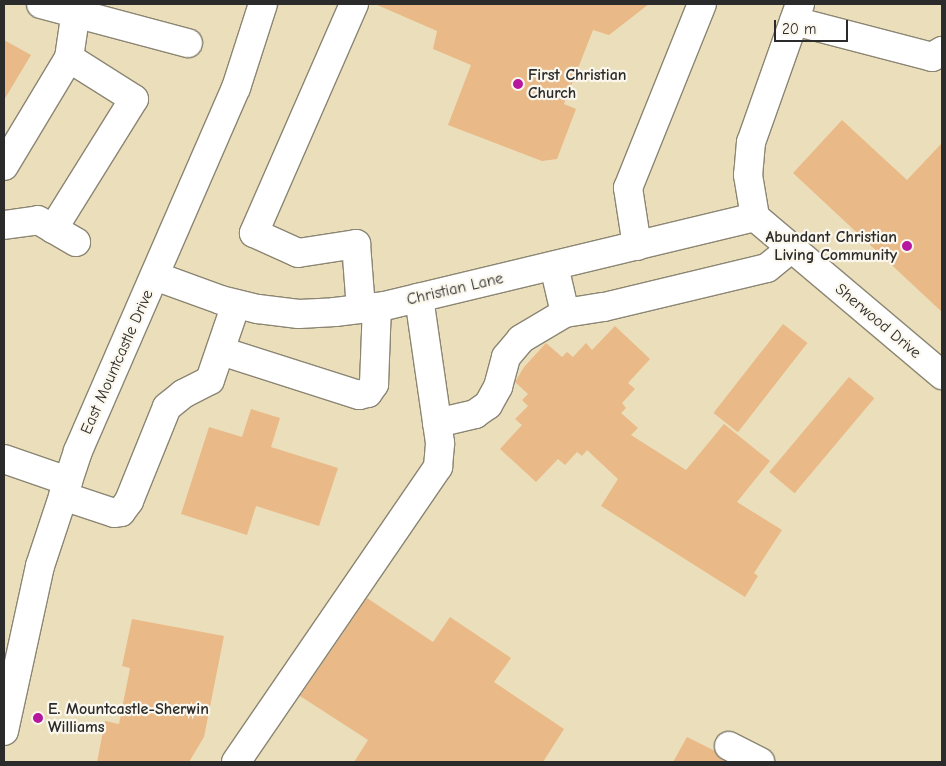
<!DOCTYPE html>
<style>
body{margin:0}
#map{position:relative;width:946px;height:766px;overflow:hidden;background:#ebdfbb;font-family:"Comic Neue",sans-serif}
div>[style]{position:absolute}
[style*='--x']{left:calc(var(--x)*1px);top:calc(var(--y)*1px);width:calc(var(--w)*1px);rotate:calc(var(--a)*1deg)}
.building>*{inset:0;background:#e9b988;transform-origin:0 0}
.roads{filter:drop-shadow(1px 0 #8b8573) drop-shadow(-1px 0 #8b8573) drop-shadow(0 1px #8b8573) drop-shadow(0 -1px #8b8573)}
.minor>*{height:28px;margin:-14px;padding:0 14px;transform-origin:14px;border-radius:14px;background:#fff}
.dots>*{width:14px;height:14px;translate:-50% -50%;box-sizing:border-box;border:2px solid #fbf7ec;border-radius:50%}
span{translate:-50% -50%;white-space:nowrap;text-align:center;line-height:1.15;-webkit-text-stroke:4.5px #fbf7ec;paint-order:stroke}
.poi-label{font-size:16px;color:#2b2b2b;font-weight:700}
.left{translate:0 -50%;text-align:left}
.right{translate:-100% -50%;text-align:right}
.street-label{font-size:16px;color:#2b2b2b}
.frame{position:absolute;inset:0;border:5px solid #2b2b2b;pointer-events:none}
.scale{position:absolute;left:774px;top:20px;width:74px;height:22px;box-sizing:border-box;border:2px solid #2b2b2b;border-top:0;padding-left:6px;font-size:15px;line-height:18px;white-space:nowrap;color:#2b2b2b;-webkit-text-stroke:4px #fbf7ec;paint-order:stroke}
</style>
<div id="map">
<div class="building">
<div style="clip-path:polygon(375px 4px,649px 4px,609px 35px,593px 30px,564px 104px,576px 109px,557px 159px,542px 161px,448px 125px,471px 65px,433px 49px,437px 31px)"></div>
<div style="clip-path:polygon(4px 40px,31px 55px,4px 100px)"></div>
<div style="clip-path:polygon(842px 120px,907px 180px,942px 143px,942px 312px,793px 173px)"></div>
<div style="left:783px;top:324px;width:31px;height:113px;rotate:38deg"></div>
<div style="clip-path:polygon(615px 326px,650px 359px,628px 383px,635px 389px,622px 403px,626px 408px,621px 413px,638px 428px,631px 435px,686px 470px,724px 424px,770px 461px,737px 502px,782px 530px,754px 573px,758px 576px,745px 597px,601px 506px,618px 479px,587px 450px,582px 456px,577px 452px,565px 465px,558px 459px,536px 482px,500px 449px,522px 425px,515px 419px,528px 406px,522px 400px,528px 394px,515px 382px,524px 367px,546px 343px,562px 357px,567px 352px,573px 357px,586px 343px,592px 350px)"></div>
<div style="left:849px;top:377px;width:33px;height:124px;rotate:40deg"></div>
<div style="clip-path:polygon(251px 409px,280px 418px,271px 447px,338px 468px,319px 526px,256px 506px,247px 535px,181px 514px,209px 427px,242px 437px)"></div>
<div style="clip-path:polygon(367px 598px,433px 642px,450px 617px,511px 658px,494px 682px,564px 729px,543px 762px,354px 762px,368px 740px,300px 696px)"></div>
<div style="clip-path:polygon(132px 619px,224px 636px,204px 737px,189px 762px,97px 762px,105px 721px,119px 724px,130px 668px,122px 666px)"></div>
<div style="clip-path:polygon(687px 737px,715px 751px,726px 762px,673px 762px)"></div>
</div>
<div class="roads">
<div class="minor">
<div style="--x:41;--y:4;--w:152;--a:14.9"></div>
<div style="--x:354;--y:4;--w:250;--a:113.6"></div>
<div style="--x:254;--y:233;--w:48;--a:24.4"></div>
<div style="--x:298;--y:253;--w:59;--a:-8.8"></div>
<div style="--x:356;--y:244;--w:65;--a:85.6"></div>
<div style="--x:800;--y:4;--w:146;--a:109.5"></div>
<div style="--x:751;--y:142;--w:33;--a:95"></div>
<div style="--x:748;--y:175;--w:43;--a:80.5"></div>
<div style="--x:755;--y:217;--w:245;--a:40.2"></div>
<div style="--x:794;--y:21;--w:143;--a:14.6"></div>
<div style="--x:932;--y:57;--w:12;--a:-31"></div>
<div style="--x:4;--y:166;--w:126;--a:-59"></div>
<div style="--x:69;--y:58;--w:55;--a:-81.6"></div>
<div style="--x:4;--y:225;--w:34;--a:-8"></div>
<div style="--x:38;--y:220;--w:44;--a:30.1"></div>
<div style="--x:53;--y:229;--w:153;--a:-58.1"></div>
<div style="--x:134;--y:99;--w:77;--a:-147.8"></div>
<div style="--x:637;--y:246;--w:59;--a:-98.8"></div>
<div style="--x:628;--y:188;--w:198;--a:-68.1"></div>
<div style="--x:554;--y:266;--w:48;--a:76.8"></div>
<div style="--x:155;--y:276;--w:70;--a:20"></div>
<div style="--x:221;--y:300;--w:38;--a:14"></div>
<div style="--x:258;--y:309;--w:41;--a:7"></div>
<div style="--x:299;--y:314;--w:36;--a:-3"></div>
<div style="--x:335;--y:312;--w:49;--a:-7"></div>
<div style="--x:384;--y:306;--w:382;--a:-13.5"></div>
<div style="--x:221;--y:351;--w:145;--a:17.7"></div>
<div style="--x:359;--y:395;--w:9;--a:-13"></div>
<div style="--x:368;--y:393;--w:11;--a:-56"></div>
<div style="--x:374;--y:384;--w:77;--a:-87.8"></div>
<div style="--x:437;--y:423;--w:39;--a:-13"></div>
<div style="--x:475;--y:414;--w:16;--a:-35"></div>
<div style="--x:488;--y:405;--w:21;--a:-61"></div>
<div style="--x:498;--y:387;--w:31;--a:-75"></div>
<div style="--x:506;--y:357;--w:23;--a:-50"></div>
<div style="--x:521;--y:339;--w:51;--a:-30.6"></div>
<div style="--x:565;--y:313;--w:39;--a:-9"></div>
<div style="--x:604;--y:307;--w:168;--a:-13.5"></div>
<div style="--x:767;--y:268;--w:32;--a:-39"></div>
<div style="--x:4;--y:459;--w:68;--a:19"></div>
<div style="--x:63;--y:496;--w:54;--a:18.4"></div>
<div style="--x:114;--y:513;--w:7;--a:-8"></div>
<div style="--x:121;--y:512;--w:14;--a:-54"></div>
<div style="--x:129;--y:501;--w:101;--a:-68"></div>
<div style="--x:167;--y:407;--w:21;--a:-39"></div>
<div style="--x:183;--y:394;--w:30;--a:-27"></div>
<div style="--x:210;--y:380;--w:80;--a:-71.1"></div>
<div style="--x:4;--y:731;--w:169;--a:-77.7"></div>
<div style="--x:40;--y:566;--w:121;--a:-71.7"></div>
<div style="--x:78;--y:451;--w:396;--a:-66.5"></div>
<div style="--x:236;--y:88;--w:88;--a:-72.2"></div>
<div style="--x:729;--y:746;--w:35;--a:27"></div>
<div style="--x:236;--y:762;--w:358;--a:-55.6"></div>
<div style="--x:438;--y:467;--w:24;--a:-85"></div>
<div style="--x:440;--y:443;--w:147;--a:-98.2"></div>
</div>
</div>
<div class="dots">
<div style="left:518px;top:84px;background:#b5179e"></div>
<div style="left:907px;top:246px;background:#b5179e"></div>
<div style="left:38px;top:718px;background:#b5179e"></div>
</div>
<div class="poi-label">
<span class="left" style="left:528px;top:84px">First Christian<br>Church</span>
<span class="right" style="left:897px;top:246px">Abundant Christian<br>Living Community</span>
<span class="left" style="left:48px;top:718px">E. Mountcastle-Sherwin<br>Williams</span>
</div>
<div class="street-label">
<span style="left:455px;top:289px;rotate:-13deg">Christian Lane</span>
<span style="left:878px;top:321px;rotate:40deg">Sherwood Drive</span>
<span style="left:117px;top:362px;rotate:-66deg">East Mountcastle Drive</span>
</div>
<div class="frame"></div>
<div class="scale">20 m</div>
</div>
